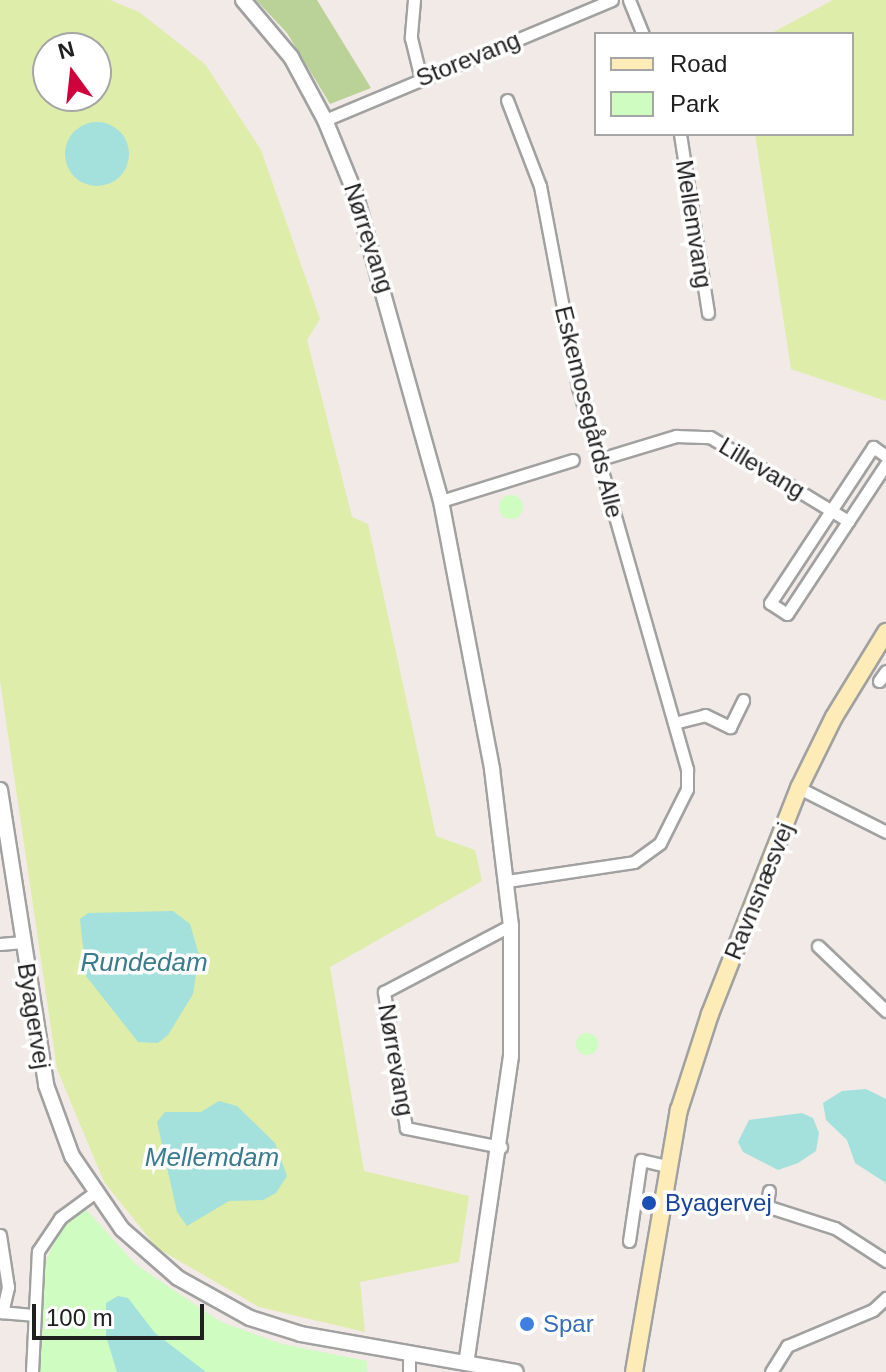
<!DOCTYPE html>
<meta charset="utf-8">
<style>
body{margin:0}
#map{position:relative;width:886px;height:1372px;overflow:hidden;background:#f1eae6;font-family:Helvetica,sans-serif}
div>[style]{position:absolute}
[style*='--x']{left:calc(var(--x)*1px);top:calc(var(--y)*1px);width:calc(var(--w)*1px);rotate:calc(var(--a)*1deg)}
.grass>*{inset:0;background:#deeda9}
.forest>*{inset:0;background:#bad298}
.park>*{inset:0;background:#cefcc1}
.round{border-radius:50%}
.water>*{inset:0;background:#a4e0dc}
.roads{filter:drop-shadow(2px 0 #a1a1a1) drop-shadow(-2px 0 #a1a1a1) drop-shadow(0 2px #a1a1a1) drop-shadow(0 -2px #a1a1a1)}
.minor>*{height:11px;margin:-5.5px;padding:0 5.5px;transform-origin:5.5px;border-radius:5.5px;background:#fff}
.tertiary>*{height:14px;margin:-7px;padding:0 7px;transform-origin:7px;border-radius:7px;background:#fff}
.secondary>*{height:16px;margin:-8px;padding:0 8px;transform-origin:8px;border-radius:8px;background:#fdecb8}
.dots>*{width:22px;height:22px;translate:-50% -50%;box-sizing:border-box;border:4px solid #fff;border-radius:50%}
span{translate:-50% -50%;white-space:nowrap;text-align:center;line-height:1.15;-webkit-text-stroke:7px #fff;paint-order:stroke}
.street-label{font-size:24px;color:#202020}
.transit-label{font-size:24px;color:#164399}
.left{translate:0 -50%;text-align:left}
.shop-label{font-size:24px;color:#366cbe}
.water-label{font-size:26px;color:#397b8c;font-style:italic}
.legend{position:absolute;left:594px;top:32px;width:260px;height:104px;box-sizing:border-box;background:#fff;border:2px solid #a6a6a6;margin:0;padding:10px 14px;list-style:none;font-size:24px;color:#202020}
.legend li{display:flex;align-items:center;gap:16px;height:40px}
.legend b{width:40px;border:2px solid #a6a6a6}
.north{position:absolute;left:32px;top:32px;width:80px;height:80px;box-sizing:border-box;background:#fff;border:2px solid #a6a6a6;border-radius:50%;rotate:345deg;font-size:22px;font-weight:700;line-height:32px;text-align:center;color:#202020}
.north::after{content:'';display:block;margin:auto;width:28px;height:36px;background:#d0003d;clip-path:polygon(50% 0,100% 100%,50% 72%,0 100%)}
.scale{position:absolute;left:32px;top:1304px;width:172px;height:36px;box-sizing:border-box;border:4px solid #202020;border-top:0;padding-left:10px;font-size:24px;line-height:28px;white-space:nowrap;color:#202020;-webkit-text-stroke:6px #fff;paint-order:stroke}
</style>
<div id="map">
<div class="grass">
<div style="clip-path:polygon(evenodd,0 0,110px 0,139px 12px,205px 64px,261px 150px,320px 319px,307px 340px,352px 517px,368px 524px,436px 836px,475px 850px,482px 881px,330px 967px,364px 1171px,469px 1196px,459px 1262px,360px 1282px,365px 1332px,259px 1307px,157px 1248px,104px 1182px,57px 1069px,0 680px,0 0,48px 48px,96px 48px,96px 96px,48px 96px,48px 48px)"></div>
<div style="clip-path:polygon(833px 0,886px 0,886px 401px,791px 369px,755px 134px,852px 134px,852px 34px,770px 34px)"></div>
</div>
<div class="forest">
<div style="clip-path:polygon(256px 0,317px 0,371px 88px,330px 104px,287px 33px)"></div>
</div>
<div class="park">
<div class="round" style="left:499px;top:495px;width:24px;height:24px"></div>
<div class="round" style="left:576px;top:1033px;width:22px;height:22px"></div>
<div style="clip-path:polygon(85px 1208px,135px 1264px,221px 1322px,282px 1344px,367px 1361px,367px 1372px,38px 1372px,41px 1272px,62px 1225px)"></div>
</div>
<div class="water">
<div class="round" style="left:65px;top:122px;width:64px;height:64px"></div>
<div style="clip-path:polygon(173px 911px,190px 924px,199px 955px,193px 994px,168px 1035px,158px 1043px,138px 1042px,86px 976px,80px 919px,88px 913px)"></div>
<div style="clip-path:polygon(866px 1089px,886px 1099px,886px 1183px,855px 1163px,847px 1140px,826px 1120px,823px 1103px,842px 1091px)"></div>
<div style="clip-path:polygon(219px 1101px,237px 1106px,275px 1143px,287px 1176px,276px 1193px,263px 1200px,229px 1201px,187px 1226px,177px 1212px,157px 1122px,165px 1112px,201px 1112px)"></div>
<div style="clip-path:polygon(802px 1113px,813px 1118px,819px 1133px,816px 1151px,798px 1163px,778px 1170px,743px 1152px,738px 1142px,749px 1120px)"></div>
<div style="clip-path:polygon(118px 1296px,128px 1298px,155px 1333px,206px 1372px,117px 1372px,106px 1336px,106px 1303px)"></div>
</div>
<div class="roads">
<div class="minor">
<div style="--x:414;--y:0;--w:38;--a:95"></div>
<div style="--x:411;--y:38;--w:42;--a:76.3"></div>
<div style="--x:629;--y:0;--w:37;--a:68"></div>
<div style="--x:325;--y:120;--w:311;--a:-22.7"></div>
<div style="--x:680;--y:134;--w:181;--a:81.1"></div>
<div style="--x:886;--y:456;--w:16;--a:-145"></div>
<div style="--x:873;--y:447;--w:187;--a:123.4"></div>
<div style="--x:770;--y:603;--w:20;--a:33"></div>
<div style="--x:787;--y:614;--w:180;--a:-56.6"></div>
<div style="--x:597;--y:460;--w:83;--a:-16.9"></div>
<div style="--x:676;--y:436;--w:34;--a:2"></div>
<div style="--x:710;--y:437;--w:162;--a:31.3"></div>
<div style="--x:441;--y:501;--w:138;--a:-17.3"></div>
<div style="--x:879;--y:681;--w:12;--a:-55"></div>
<div style="--x:674;--y:723;--w:32;--a:-14"></div>
<div style="--x:705;--y:715;--w:28;--a:26"></div>
<div style="--x:730;--y:727;--w:30;--a:-64"></div>
<div style="--x:799;--y:788;--w:97;--a:26.8"></div>
<div style="--x:507;--y:881;--w:128;--a:-8.5"></div>
<div style="--x:634;--y:862;--w:32;--a:-36"></div>
<div style="--x:660;--y:843;--w:60;--a:-63.4"></div>
<div style="--x:687;--y:789;--w:20;--a:-90"></div>
<div style="--x:687;--y:769;--w:397;--a:-105.9"></div>
<div style="--x:578;--y:387;--w:205;--a:-100.7"></div>
<div style="--x:540;--y:186;--w:92;--a:-111"></div>
<div style="--x:0;--y:944;--w:23;--a:-5"></div>
<div style="--x:818;--y:946;--w:94;--a:43.7"></div>
<div style="--x:501;--y:1147;--w:97;--a:-168.7"></div>
<div style="--x:406;--y:1128;--w:138;--a:-99.2"></div>
<div style="--x:384;--y:992;--w:144;--a:-27.8"></div>
<div style="--x:769;--y:1191;--w:15;--a:101"></div>
<div style="--x:766;--y:1206;--w:72;--a:17.7"></div>
<div style="--x:835;--y:1228;--w:61;--a:32.9"></div>
<div style="--x:0;--y:1235;--w:53;--a:81.3"></div>
<div style="--x:8;--y:1287;--w:26;--a:103"></div>
<div style="--x:629;--y:1241;--w:82;--a:-81.6"></div>
<div style="--x:641;--y:1160;--w:28;--a:13"></div>
<div style="--x:0;--y:1312;--w:33;--a:5"></div>
<div style="--x:409;--y:1353;--w:19;--a:90"></div>
<div style="--x:32;--y:1372;--w:121;--a:-87.2"></div>
<div style="--x:38;--y:1251;--w:40;--a:-56"></div>
<div style="--x:60;--y:1218;--w:42;--a:-36.3"></div>
<div style="--x:771;--y:1372;--w:31;--a:-58"></div>
<div style="--x:787;--y:1346;--w:93;--a:-22.7"></div>
<div style="--x:873;--y:1310;--w:18;--a:-43"></div>
</div>
<div class="tertiary">
<div style="--x:243;--y:0;--w:75;--a:49.9"></div>
<div style="--x:291;--y:57;--w:72;--a:61.6"></div>
<div style="--x:325;--y:120;--w:79;--a:67.7"></div>
<div style="--x:355;--y:193;--w:320;--a:74.4"></div>
<div style="--x:441;--y:501;--w:273;--a:79.2"></div>
<div style="--x:492;--y:769;--w:157;--a:83.1"></div>
<div style="--x:511;--y:925;--w:131;--a:90"></div>
<div style="--x:511;--y:1056;--w:310;--a:98.3"></div>
<div style="--x:0;--y:790;--w:299;--a:81.1"></div>
<div style="--x:46;--y:1085;--w:76;--a:69.9"></div>
<div style="--x:72;--y:1156;--w:88;--a:55.6"></div>
<div style="--x:122;--y:1229;--w:74;--a:41.2"></div>
<div style="--x:178;--y:1278;--w:82;--a:29.1"></div>
<div style="--x:250;--y:1318;--w:53;--a:17.4"></div>
<div style="--x:301;--y:1334;--w:218;--a:10"></div>
</div>
<div class="secondary">
<div style="--x:634;--y:1372;--w:266;--a:-80.3"></div>
<div style="--x:679;--y:1110;--w:101;--a:-72.1"></div>
<div style="--x:710;--y:1014;--w:243;--a:-68.5"></div>
<div style="--x:799;--y:788;--w:79;--a:-63.8"></div>
<div style="--x:834;--y:717;--w:100;--a:-58.5"></div>
</div>
</div>
<div class="dots">
<div style="left:649px;top:1203px;background:#1a4fb4"></div>
<div style="left:527px;top:1324px;background:#3f7fe0"></div>
</div>
<div class="street-label">
<span style="left:468px;top:59px;rotate:-22deg">Storevang</span>
<span style="left:694px;top:224px;rotate:81deg">Mellemvang</span>
<span style="left:369px;top:238px;rotate:72deg">Nørrevang</span>
<span style="left:589px;top:412px;rotate:76deg">Eskemosegårds Alle</span>
<span style="left:762px;top:468px;rotate:31deg">Lillevang</span>
<span style="left:759px;top:891px;rotate:-68deg">Ravnsnæsvej</span>
<span style="left:34px;top:1016px;rotate:81deg">Byagervej</span>
<span style="left:396px;top:1060px;rotate:80deg">Nørrevang</span>
</div>
<div class="transit-label">
<span class="left" style="left:665px;top:1203px">Byagervej</span>
</div>
<div class="shop-label">
<span class="left" style="left:543px;top:1324px">Spar</span>
</div>
<div class="water-label">
<span style="left:144px;top:963px">Rundedam</span>
<span style="left:212px;top:1158px">Mellemdam</span>
</div>
<ul class="legend">
<li><b style="height:10px;background:#fdecb8"></b>Road</li>
<li><b style="height:22px;background:#cefcc1"></b>Park</li>
</ul>
<div class="north">N</div>
<div class="scale">100 m</div>
</div>
